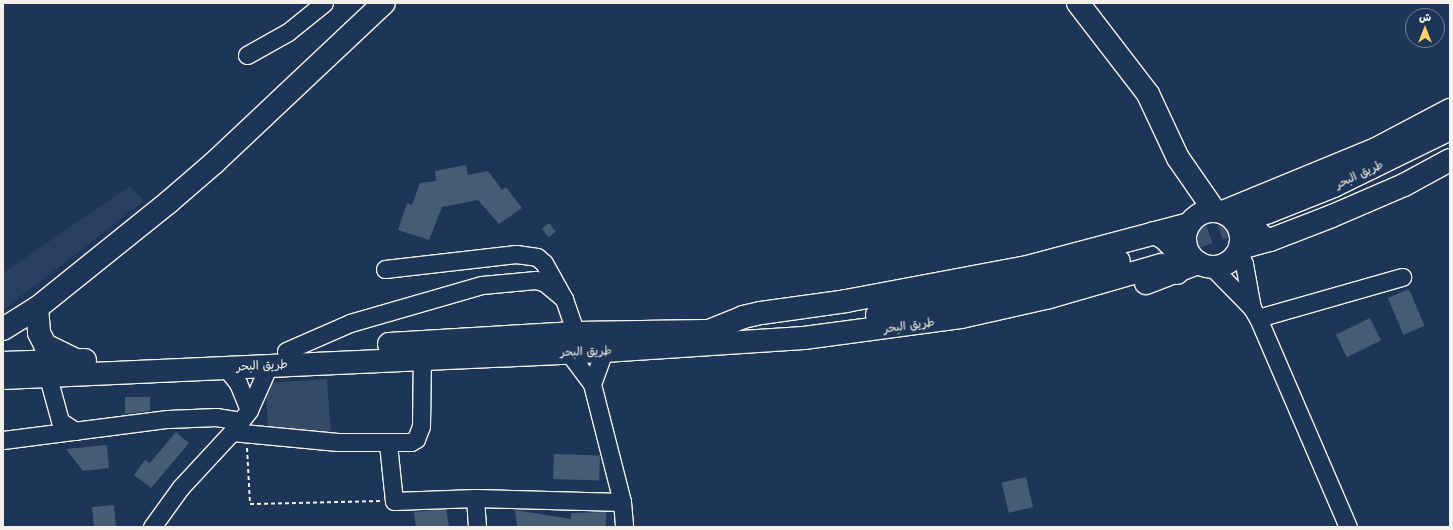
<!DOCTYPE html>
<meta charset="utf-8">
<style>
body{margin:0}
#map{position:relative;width:1453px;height:530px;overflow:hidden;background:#1d3557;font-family:Mali,"Playpen Sans Arabic",sans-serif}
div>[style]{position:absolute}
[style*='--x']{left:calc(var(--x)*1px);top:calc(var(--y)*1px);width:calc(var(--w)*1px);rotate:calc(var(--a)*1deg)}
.built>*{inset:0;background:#2a4060}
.green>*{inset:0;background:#354a67;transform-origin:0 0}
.building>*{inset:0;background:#485b74;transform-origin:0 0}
.highway-tunnel>*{height:22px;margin-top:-11px;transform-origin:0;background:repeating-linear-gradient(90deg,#3d516d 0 22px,transparent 0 33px)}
.path>*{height:2px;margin-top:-1px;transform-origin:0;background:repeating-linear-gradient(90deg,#f4f1e8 0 4px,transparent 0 7px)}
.roads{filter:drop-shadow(1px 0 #f4f1e8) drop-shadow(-1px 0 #f4f1e8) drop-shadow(0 1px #f4f1e8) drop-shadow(0 -1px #f4f1e8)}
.minor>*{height:17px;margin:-8.5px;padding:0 8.5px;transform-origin:8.5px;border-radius:8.5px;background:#1d3557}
.major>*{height:22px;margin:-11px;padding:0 11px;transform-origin:11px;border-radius:11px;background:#1d3557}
.major>.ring{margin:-11px;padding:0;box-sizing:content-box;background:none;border:22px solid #1d3557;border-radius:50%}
.highway>*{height:22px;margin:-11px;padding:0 11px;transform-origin:11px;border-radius:11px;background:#1d3557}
span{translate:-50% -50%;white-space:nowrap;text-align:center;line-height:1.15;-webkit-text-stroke:3.5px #1d3557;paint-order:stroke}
.street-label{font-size:12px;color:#f4f1e8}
.frame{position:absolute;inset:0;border:4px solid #f4f1e8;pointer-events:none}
.north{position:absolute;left:1405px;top:8px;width:40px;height:40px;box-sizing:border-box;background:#1d3557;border:1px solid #738091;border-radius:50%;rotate:0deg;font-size:11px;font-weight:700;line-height:16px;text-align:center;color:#f4f1e8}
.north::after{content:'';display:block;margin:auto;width:14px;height:18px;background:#ffd166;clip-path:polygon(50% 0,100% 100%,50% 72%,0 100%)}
</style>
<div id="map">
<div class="built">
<div style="clip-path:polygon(130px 186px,144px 201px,3px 310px,3px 273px)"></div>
</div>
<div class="green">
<div style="left:327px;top:379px;width:56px;height:62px;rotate:86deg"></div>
</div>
<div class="building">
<div style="clip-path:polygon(466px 165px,468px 175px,488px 171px,502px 190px,506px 187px,522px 208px,499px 224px,478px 200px,442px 207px,429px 240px,398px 230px,407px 203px,412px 205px,420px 183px,436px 181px,435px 171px)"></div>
<div style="left:549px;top:223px;width:11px;height:9px;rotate:52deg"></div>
<div style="left:1409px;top:289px;width:40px;height:23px;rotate:67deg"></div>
<div style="left:1370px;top:318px;width:25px;height:38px;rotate:64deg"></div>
<div style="clip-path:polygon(125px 397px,150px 397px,150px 411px,125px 414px)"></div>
<div style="clip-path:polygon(176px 432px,189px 443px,151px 488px,134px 475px,145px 460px,150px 463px)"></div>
<div style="clip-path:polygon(107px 445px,109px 468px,83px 471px,66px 449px)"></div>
<div style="left:554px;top:454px;width:46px;height:25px;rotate:2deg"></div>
<div style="left:1026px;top:477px;width:31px;height:25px;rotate:77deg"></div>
<div style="left:114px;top:505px;width:22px;height:22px;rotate:85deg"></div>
<div style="clip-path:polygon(446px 509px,449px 527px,416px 527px,414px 512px)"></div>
<div style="clip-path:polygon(515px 510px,571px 519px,571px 513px,606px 512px,606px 527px,517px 527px)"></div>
</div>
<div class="highway-tunnel">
<div style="--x:1157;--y:251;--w:115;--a:-19.2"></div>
</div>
<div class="path">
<div style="--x:247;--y:448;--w:56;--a:86.9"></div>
<div style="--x:250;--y:504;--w:131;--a:-1.3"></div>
</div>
<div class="roads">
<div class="minor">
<div style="--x:247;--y:55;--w:47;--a:-29.3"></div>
<div style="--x:288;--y:32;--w:46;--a:-38.9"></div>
<div style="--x:1239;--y:252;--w:13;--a:67"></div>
<div style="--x:1244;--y:264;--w:45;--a:79.7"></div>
<div style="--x:1213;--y:268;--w:56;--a:45.7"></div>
<div style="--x:1252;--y:308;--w:12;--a:59"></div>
<div style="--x:1258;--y:318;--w:228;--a:66.7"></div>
<div style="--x:385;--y:269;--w:132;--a:-6.5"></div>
<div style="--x:516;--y:254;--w:21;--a:8"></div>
<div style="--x:537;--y:257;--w:9;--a:41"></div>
<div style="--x:544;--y:263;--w:41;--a:60.9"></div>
<div style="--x:564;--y:299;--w:36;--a:71"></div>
<div style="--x:1258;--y:318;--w:150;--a:-15.9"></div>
<div style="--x:286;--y:351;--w:70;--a:-23.6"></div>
<div style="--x:350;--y:323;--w:137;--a:-16.1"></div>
<div style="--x:482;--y:285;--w:54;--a:-5.3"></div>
<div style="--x:536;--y:280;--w:9;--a:18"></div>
<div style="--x:545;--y:283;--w:25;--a:40"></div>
<div style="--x:568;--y:352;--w:40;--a:53"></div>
<div style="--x:592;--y:384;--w:122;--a:75.7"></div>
<div style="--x:622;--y:502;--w:25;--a:85"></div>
<div style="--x:225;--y:367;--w:21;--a:51"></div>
<div style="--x:238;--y:383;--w:29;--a:68"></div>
<div style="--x:48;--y:377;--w:46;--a:74.7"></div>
<div style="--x:60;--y:421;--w:18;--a:34"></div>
<div style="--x:592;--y:384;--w:35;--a:-70"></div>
<div style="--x:232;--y:432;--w:106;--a:5.4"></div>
<div style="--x:338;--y:442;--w:73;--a:0"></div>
<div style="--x:411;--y:442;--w:6;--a:-31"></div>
<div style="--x:416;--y:439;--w:14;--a:-69"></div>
<div style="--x:421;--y:426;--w:68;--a:-89.2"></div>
<div style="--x:3;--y:440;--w:166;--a:-7.3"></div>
<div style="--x:168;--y:419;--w:48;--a:-2.4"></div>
<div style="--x:216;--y:417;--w:25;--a:9"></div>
<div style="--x:388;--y:444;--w:57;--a:84"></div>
<div style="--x:394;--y:501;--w:81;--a:-2.1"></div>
<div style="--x:475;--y:498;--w:147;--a:1.6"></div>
<div style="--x:475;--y:498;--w:29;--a:86"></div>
<div style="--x:152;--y:527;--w:49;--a:-54.1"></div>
<div style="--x:181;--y:487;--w:75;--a:-47.2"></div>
<div style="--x:232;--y:432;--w:28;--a:-52"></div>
<div style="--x:249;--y:410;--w:49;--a:-66"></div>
</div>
<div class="major">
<div style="--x:1078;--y:3;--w:115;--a:52.4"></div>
<div style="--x:1148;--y:94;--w:71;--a:64.9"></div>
<div style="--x:1178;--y:158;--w:63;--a:55.3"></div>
<div class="ring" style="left:1185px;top:211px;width:34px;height:34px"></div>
<div style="--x:37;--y:308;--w:25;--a:85"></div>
<div style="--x:39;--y:333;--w:13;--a:63"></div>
<div style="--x:45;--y:345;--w:34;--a:26"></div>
<div style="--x:3;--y:329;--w:40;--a:-32"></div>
<div style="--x:37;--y:308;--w:171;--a:-38.8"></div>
<div style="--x:170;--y:201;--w:58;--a:-40.8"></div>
<div style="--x:214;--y:163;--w:233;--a:-43.3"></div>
</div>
<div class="highway">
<div style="--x:1255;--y:199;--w:14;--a:111"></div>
<div style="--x:1250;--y:212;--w:9;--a:84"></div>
<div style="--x:1251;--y:221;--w:17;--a:57"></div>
<div style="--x:1260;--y:235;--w:11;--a:27"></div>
<div style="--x:1223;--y:212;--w:165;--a:-22.4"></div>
<div style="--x:1376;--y:149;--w:84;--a:-27.8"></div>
<div style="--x:1266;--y:213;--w:73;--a:-21.7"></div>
<div style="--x:1334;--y:186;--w:129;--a:-26.2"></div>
<div style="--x:1154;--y:233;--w:11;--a:27"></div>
<div style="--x:1164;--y:238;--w:16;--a:45"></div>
<div style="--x:1175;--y:249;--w:24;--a:85"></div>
<div style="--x:1240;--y:248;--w:31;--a:-15"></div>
<div style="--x:1270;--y:240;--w:66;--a:-21.2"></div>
<div style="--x:1332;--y:216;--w:78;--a:-23.3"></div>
<div style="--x:1404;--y:185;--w:52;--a:-28.5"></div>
<div style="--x:1146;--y:283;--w:56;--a:-21"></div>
<div style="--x:877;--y:315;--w:68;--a:-9.3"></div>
<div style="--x:944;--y:304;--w:90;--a:-12.2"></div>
<div style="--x:1032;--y:285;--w:90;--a:-15.4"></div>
<div style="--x:709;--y:331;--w:37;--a:-22"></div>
<div style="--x:743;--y:317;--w:18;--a:-13"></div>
<div style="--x:761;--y:313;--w:86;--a:-8"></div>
<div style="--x:846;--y:301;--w:180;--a:-10.6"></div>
<div style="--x:1023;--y:268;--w:172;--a:-14.8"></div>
<div style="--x:389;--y:344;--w:187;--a:-3.4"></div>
<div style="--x:576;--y:333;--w:130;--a:-0.9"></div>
<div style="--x:3;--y:363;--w:82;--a:-2.1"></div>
<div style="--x:3;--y:378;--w:602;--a:-2.57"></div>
<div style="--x:604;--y:351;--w:200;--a:-3.7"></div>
<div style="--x:804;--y:338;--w:158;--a:-7.6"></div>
<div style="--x:961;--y:317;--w:91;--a:-12.7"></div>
<div style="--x:1050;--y:297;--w:116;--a:-16.1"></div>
</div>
</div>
<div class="street-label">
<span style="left:1359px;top:174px;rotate:-25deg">طريق البحر</span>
<span style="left:909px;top:325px;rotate:-8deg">طريق البحر</span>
<span style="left:586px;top:351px;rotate:-2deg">طريق البحر</span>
<span style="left:262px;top:365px;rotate:-3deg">طريق البحر</span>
</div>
<div class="frame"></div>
<div class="north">ش</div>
</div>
